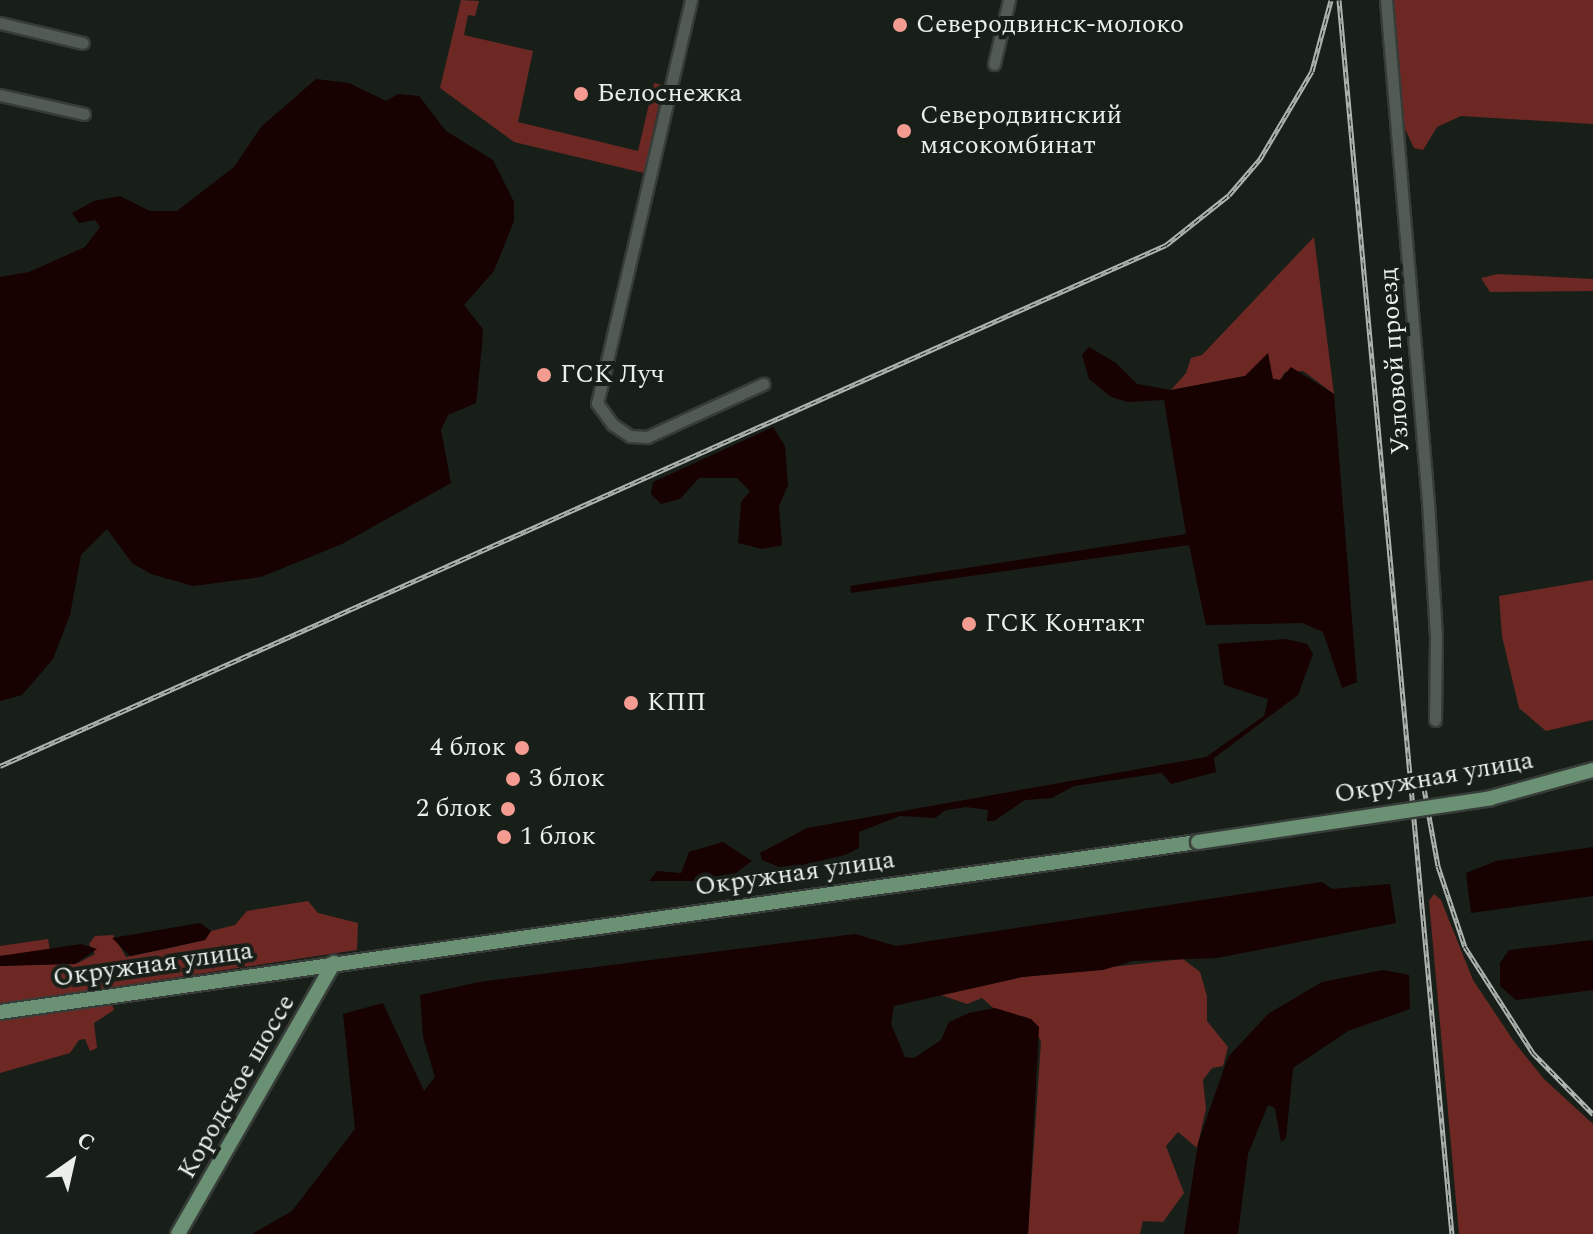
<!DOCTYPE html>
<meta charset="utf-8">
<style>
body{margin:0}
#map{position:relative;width:1593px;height:1234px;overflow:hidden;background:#181f19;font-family:Spectral,serif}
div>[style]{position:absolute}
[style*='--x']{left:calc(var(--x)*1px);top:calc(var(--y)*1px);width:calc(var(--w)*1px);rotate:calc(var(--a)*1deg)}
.green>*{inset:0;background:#6d2823}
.water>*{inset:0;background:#170101}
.roads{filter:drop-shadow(2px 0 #373c38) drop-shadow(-2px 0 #373c38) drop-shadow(0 2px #373c38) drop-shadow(0 -2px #373c38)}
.minor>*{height:11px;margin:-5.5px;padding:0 5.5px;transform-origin:5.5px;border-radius:5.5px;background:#515a53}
.major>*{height:14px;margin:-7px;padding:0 7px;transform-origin:7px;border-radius:7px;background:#6a9173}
.rail>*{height:5px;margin-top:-2.5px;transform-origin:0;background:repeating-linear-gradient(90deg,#181f19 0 6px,#aeb4af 0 12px);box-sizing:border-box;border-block:2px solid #aeb4af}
.bridges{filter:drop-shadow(2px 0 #373c38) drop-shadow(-2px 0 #373c38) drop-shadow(0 2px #373c38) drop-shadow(0 -2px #373c38)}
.major-bridge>*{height:14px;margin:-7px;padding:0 7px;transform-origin:7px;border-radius:7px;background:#6a9173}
.dots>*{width:22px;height:22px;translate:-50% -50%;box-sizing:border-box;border:4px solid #181f19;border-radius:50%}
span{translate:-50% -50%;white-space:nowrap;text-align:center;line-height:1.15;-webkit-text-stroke:8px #181f19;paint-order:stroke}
.poi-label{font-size:26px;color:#eaefeb}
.left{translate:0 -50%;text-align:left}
.right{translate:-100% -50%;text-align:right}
.street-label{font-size:26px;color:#eaefeb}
.north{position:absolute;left:32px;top:1122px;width:80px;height:80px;-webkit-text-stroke:6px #181f19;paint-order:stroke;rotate:34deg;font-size:22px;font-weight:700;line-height:32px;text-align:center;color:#eaefeb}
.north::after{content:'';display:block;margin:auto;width:28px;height:36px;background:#eaefeb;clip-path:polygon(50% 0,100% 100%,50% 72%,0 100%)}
</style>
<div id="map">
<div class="green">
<div style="clip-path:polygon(461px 0,479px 1px,475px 16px,468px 15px,464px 35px,533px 51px,518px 122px,638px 151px,654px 83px,663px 85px,644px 173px,514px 142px,440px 88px)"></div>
<div style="clip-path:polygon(1392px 0,1593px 0,1593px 124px,1461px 116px,1437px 127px,1423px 150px,1414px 148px,1403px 125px)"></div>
<div style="clip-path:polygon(1314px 237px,1334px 394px,1303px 371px,1285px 372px,1280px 380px,1245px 376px,1171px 390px,1186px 373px,1191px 358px,1202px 355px)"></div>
<div style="clip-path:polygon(1498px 274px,1593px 279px,1593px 291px,1490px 292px,1481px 278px)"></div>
<div style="clip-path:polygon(1593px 580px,1593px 720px,1546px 731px,1519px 708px,1502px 636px,1499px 596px)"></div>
<div style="clip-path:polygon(1434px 894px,1441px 900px,1473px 980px,1515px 1043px,1544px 1079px,1593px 1124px,1593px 1234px,1459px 1234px,1429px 901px)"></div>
<div style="clip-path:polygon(308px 901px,318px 913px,358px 923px,357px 950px,0 1004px,0 966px,78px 963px,95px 954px,89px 944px,95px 936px,113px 935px,126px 957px,161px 950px,205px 940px,211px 931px,235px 925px,247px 911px)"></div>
<div style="clip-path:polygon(48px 939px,50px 951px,0 956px,0 946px)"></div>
<div style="clip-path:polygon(1183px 959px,1200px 972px,1207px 996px,1207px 1021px,1228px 1047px,1223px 1066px,1212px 1068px,1203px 1080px,1206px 1109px,1197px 1148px,1178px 1132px,1166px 1146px,1184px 1193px,1163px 1222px,1143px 1221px,1140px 1234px,1028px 1234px,1041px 1041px,1026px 1017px,999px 1013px,982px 998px,967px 1004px,941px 995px,1022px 977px)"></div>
<div style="clip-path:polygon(112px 1004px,114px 1010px,94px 1023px,97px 1048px,90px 1051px,85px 1039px,79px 1040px,70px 1053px,0 1073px,0 1021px)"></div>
</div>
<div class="water">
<div style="clip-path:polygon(316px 79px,349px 83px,386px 101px,398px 94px,419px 96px,446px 131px,493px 160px,514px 202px,514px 221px,494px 271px,464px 305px,483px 329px,482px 346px,476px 403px,448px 415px,441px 430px,451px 483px,342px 544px,261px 577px,193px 586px,151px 574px,132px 563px,107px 529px,81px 555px,70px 615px,53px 659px,22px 695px,0 701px,0 277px,29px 272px,85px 247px,100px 227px,95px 220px,79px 223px,72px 213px,94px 201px,120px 196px,150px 211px,177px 211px,234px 167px,261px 127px)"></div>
<div style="clip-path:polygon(1089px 347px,1116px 363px,1137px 384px,1171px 390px,1245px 376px,1268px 353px,1273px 379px,1280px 380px,1291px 367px,1334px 394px,1357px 682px,1342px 688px,1323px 632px,1302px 623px,1206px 625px,1189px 545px,851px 593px,850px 586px,1186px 534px,1164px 400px,1128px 402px,1111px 397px,1089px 379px,1082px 355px)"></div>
<div style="clip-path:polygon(773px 427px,785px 446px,788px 485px,779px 506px,782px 545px,762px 549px,738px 543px,741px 502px,750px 491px,737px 478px,699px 478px,680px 499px,661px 504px,651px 494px,653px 482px)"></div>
<div style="clip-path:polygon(1286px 639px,1307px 644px,1313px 654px,1298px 695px,1214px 758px,1216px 772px,1171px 784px,1162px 773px,1074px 786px,1052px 798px,1025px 800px,994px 821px,987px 821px,988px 810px,966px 807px,946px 810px,935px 818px,900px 816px,859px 832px,859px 848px,845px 855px,784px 869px,762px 860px,760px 853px,807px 828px,1206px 757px,1264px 716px,1268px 699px,1224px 685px,1218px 644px)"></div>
<div style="clip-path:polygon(723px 842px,752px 861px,725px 881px,649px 881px,657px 871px,681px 873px,689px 852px)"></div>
<div style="clip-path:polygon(1593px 847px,1593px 896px,1471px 913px,1466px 873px,1496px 861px)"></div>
<div style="clip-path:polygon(1322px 882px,1332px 889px,1390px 884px,1396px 923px,1217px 958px,1133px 961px,1103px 970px,1022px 977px,894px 1006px,891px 1024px,905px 1057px,914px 1058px,941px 1040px,949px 1022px,969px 1013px,995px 1008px,1031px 1019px,1039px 1027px,1028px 1234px,252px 1234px,292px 1211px,355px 1129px,343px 1014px,383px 1003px,424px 1091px,435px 1077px,423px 1037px,420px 995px,479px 982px,855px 934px,896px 946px)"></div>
<div style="clip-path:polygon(200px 923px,211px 931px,205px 940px,130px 956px,112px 938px)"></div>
<div style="clip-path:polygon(1593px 940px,1593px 990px,1516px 1000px,1500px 986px,1500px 963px,1509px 950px)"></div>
<div style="clip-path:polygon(81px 944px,97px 949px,75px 964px,0 966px,0 956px)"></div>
<div style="clip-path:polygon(1383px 970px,1409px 975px,1410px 1009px,1348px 1031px,1293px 1068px,1286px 1138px,1281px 1142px,1275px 1108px,1268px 1105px,1248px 1154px,1238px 1234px,1184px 1234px,1198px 1143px,1228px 1057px,1268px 1014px,1322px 982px)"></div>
</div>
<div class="roads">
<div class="minor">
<div style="--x:691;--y:0;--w:414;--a:103.1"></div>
<div style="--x:597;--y:403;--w:26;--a:54"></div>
<div style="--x:612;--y:424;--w:22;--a:34"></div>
<div style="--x:630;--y:436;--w:17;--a:3"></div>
<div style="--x:647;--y:437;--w:128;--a:-24.6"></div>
<div style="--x:1386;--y:0;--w:504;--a:85.22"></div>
<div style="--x:1428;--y:502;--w:136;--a:86.6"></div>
<div style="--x:1436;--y:638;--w:82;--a:90.7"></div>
<div style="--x:0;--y:23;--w:85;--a:13.5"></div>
<div style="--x:994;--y:64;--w:66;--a:-76.8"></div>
<div style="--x:0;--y:95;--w:86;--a:12.7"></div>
</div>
<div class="major">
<div style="--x:0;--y:1012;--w:1210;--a:-8.08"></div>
<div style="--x:178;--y:1234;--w:313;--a:-60.1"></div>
</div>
</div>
<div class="rail">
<div style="--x:1339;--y:0;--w:1239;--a:84.77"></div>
<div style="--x:0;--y:766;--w:1277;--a:-24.08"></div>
<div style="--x:1166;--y:245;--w:80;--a:-38.4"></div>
<div style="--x:1229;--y:195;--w:48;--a:-49.3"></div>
<div style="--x:1260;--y:159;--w:102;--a:-59.4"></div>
<div style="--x:1312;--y:71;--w:73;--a:-75"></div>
<div style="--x:1424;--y:788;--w:79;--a:79.8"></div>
<div style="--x:1438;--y:866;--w:85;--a:71.6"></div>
<div style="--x:1465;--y:947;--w:126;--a:57.3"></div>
<div style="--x:1533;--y:1053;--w:86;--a:45.5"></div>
</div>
<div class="bridges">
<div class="major-bridge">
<div style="--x:1198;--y:842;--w:296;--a:-8.5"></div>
<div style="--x:1491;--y:798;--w:106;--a:-15.4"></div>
</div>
</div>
<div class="dots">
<div style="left:900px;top:25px;background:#f59c92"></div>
<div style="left:581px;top:94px;background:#f59c92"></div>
<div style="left:904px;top:131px;background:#f59c92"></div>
<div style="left:544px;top:375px;background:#f59c92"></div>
<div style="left:969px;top:624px;background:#f59c92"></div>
<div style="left:631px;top:703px;background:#f59c92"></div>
<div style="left:522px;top:748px;background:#f59c92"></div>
<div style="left:513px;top:779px;background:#f59c92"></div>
<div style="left:508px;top:809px;background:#f59c92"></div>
<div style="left:504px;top:837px;background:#f59c92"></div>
</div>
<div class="poi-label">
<span class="left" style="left:916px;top:25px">Северодвинск-молоко</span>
<span class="left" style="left:597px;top:94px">Белоснежка</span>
<span class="left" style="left:920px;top:131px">Северодвинский<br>мясокомбинат</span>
<span class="left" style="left:560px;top:375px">ГСК Луч</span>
<span class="left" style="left:985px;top:624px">ГСК Контакт</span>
<span class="left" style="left:647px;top:703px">КПП</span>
<span class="right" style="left:506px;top:748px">4 блок</span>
<span class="left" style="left:529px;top:779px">3 блок</span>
<span class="right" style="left:492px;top:809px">2 блок</span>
<span class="left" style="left:520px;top:837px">1 блок</span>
</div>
<div class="street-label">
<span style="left:1395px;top:361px;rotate:-94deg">Узловой проезд</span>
<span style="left:1434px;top:778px;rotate:-10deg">Окружная улица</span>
<span style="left:795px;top:874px;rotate:-8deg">Окружная улица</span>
<span style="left:153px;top:965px;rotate:-8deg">Окружная улица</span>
<span style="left:237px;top:1087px;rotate:-60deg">Кородское шоссе</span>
</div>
<div class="north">С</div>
</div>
